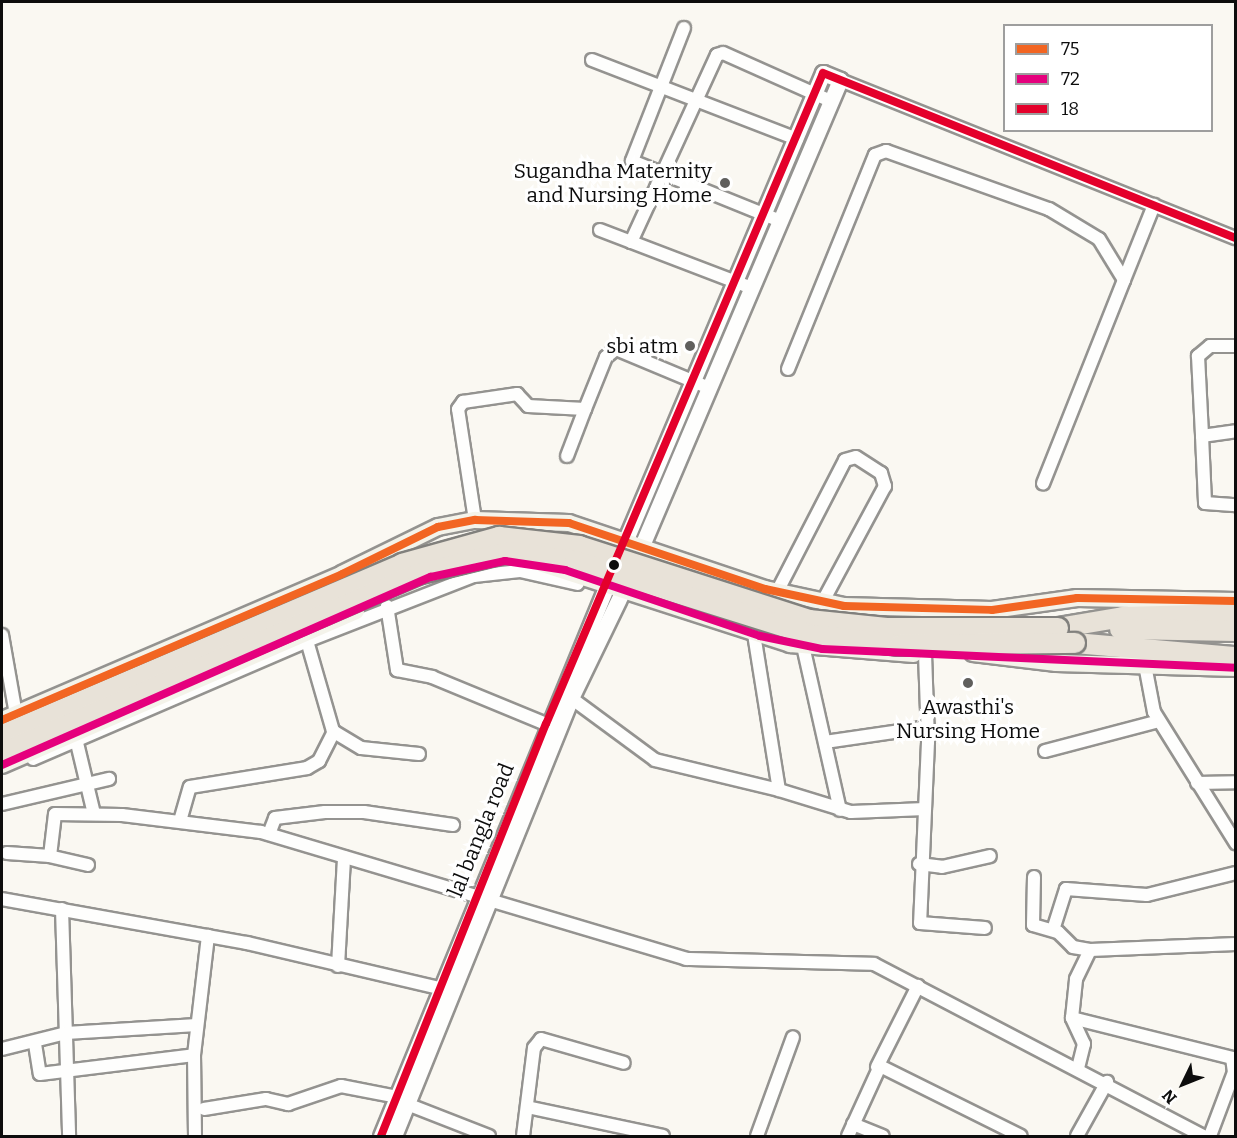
<!DOCTYPE html>
<style>
body{margin:0}
#map{position:relative;width:1237px;height:1138px;overflow:hidden;background:#faf8f2;font-family:Bitter,serif}
div>[style]{position:absolute}
[style*='--x']{left:calc(var(--x)*1px);top:calc(var(--y)*1px);width:calc(var(--w)*1px);rotate:calc(var(--a)*1deg)}
.roads{filter:drop-shadow(2px 0 #949390) drop-shadow(-2px 0 #949390) drop-shadow(0 2px #949390) drop-shadow(0 -2px #949390)}
.minor>*{height:12px;margin:-6px;padding:0 6px;transform-origin:6px;border-radius:6px;background:#fefefd}
.tertiary>*{height:15px;margin:-7.5px;padding:0 7.5px;transform-origin:7.5px;border-radius:7.5px;background:#fefefd}
.secondary>*{height:16px;margin:-8px;padding:0 8px;transform-origin:8px;border-radius:8px;background:#f4f3ea}
.trunk>*{height:20px;margin:-10px;padding:0 10px;transform-origin:10px;border-radius:10px;background:#e8e2d8}
.bridges{filter:drop-shadow(2px 0 #81807d) drop-shadow(-2px 0 #81807d) drop-shadow(0 2px #81807d) drop-shadow(0 -2px #81807d)}
.trunk-bridge>*{height:20px;margin:-10px;padding:0 10px;transform-origin:10px;border-radius:10px;background:#e8e2d8}
.bus-1>*{height:8px;margin:-4px;padding:0 4px;transform-origin:4px;border-radius:4px;background:#f26522}
.bus-2>*{height:8px;margin:-4px;padding:0 4px;transform-origin:4px;border-radius:4px;background:#e5007d}
.bus-3>*{height:8px;margin:-4px;padding:0 4px;transform-origin:4px;border-radius:4px;background:#e4002b}
.dots>*{width:16px;height:16px;translate:-50% -50%;box-sizing:border-box;border:3px solid #fff;border-radius:50%}
span{translate:-50% -50%;white-space:nowrap;text-align:center;line-height:1.15;-webkit-text-stroke:6px #fff;paint-order:stroke}
.poi-label{font-size:21px;color:#0d0d0d}
.right{translate:-100% -50%;text-align:right}
.street-label{font-size:21px;color:#0d0d0d}
.frame{position:absolute;inset:0;border:3px solid #0d0d0d;pointer-events:none}
.legend{position:absolute;left:1003px;top:24px;width:210px;height:108px;box-sizing:border-box;background:#fff;border:2px solid #9e9e9e;margin:0;padding:8px 10px;list-style:none;font-size:18px;color:#0d0d0d}
.legend li{display:flex;align-items:center;gap:12px;height:30px}
.legend b{width:30px;border:2px solid #9e9e9e}
.north{position:absolute;left:1153px;top:1054px;width:60px;height:60px;-webkit-text-stroke:4px #fff;paint-order:stroke;rotate:227deg;font-size:16px;font-weight:700;line-height:24px;text-align:center;color:#0d0d0d}
.north::after{content:'';display:block;margin:auto;width:21px;height:27px;background:#0d0d0d;clip-path:polygon(50% 0,100% 100%,50% 72%,0 100%)}
</style>
<div id="map">
<div class="roads">
<div class="minor">
<div style="--x:684;--y:28;--w:143;--a:111.4"></div>
<div style="--x:632;--y:161;--w:157;--a:22"></div>
<div style="--x:592;--y:60;--w:220;--a:21.1"></div>
<div style="--x:840;--y:80;--w:426;--a:21.8"></div>
<div style="--x:600;--y:230;--w:160;--a:20.9"></div>
<div style="--x:631;--y:242;--w:206;--a:-65.3"></div>
<div style="--x:717;--y:55;--w:6;--a:-18"></div>
<div style="--x:723;--y:53;--w:118;--a:24"></div>
<div style="--x:1124;--y:280;--w:81;--a:-68.2"></div>
<div style="--x:1236;--y:346;--w:26;--a:180"></div>
<div style="--x:1210;--y:346;--w:16;--a:140"></div>
<div style="--x:1198;--y:356;--w:80;--a:87.1"></div>
<div style="--x:1202;--y:436;--w:34;--a:-8"></div>
<div style="--x:788;--y:369;--w:231;--a:-67.9"></div>
<div style="--x:875;--y:155;--w:12;--a:-20"></div>
<div style="--x:886;--y:151;--w:173;--a:19.6"></div>
<div style="--x:1049;--y:209;--w:58;--a:31"></div>
<div style="--x:1099;--y:239;--w:48;--a:58.6"></div>
<div style="--x:1124;--y:280;--w:219;--a:111.7"></div>
<div style="--x:1202;--y:436;--w:67;--a:87.4"></div>
<div style="--x:1205;--y:503;--w:31;--a:4"></div>
<div style="--x:567;--y:456;--w:50;--a:-69"></div>
<div style="--x:475;--y:520;--w:112;--a:-98.7"></div>
<div style="--x:458;--y:409;--w:9;--a:-54"></div>
<div style="--x:463;--y:402;--w:55;--a:-8.4"></div>
<div style="--x:517;--y:394;--w:16;--a:47"></div>
<div style="--x:528;--y:406;--w:57;--a:3"></div>
<div style="--x:585;--y:409;--w:56;--a:-68"></div>
<div style="--x:606;--y:357;--w:13;--a:-39"></div>
<div style="--x:616;--y:349;--w:99;--a:22.7"></div>
<div style="--x:777;--y:592;--w:148;--a:-62.7"></div>
<div style="--x:845;--y:460;--w:11;--a:-15"></div>
<div style="--x:856;--y:457;--w:30;--a:33"></div>
<div style="--x:881;--y:473;--w:14;--a:73"></div>
<div style="--x:885;--y:486;--w:133;--a:118.3"></div>
<div style="--x:387;--y:606;--w:65;--a:81.1"></div>
<div style="--x:397;--y:670;--w:36;--a:11"></div>
<div style="--x:432;--y:677;--w:123;--a:22.4"></div>
<div style="--x:754;--y:634;--w:158;--a:80.9"></div>
<div style="--x:779;--y:790;--w:75;--a:17"></div>
<div style="--x:851;--y:812;--w:74;--a:-2.3"></div>
<div style="--x:2;--y:635;--w:80;--a:80"></div>
<div style="--x:803;--y:646;--w:168;--a:77.3"></div>
<div style="--x:925;--y:654;--w:88;--a:88"></div>
<div style="--x:928;--y:742;--w:181;--a:92.5"></div>
<div style="--x:920;--y:923;--w:65;--a:4.4"></div>
<div style="--x:1145;--y:665;--w:48;--a:79.2"></div>
<div style="--x:1154;--y:712;--w:155;--a:58"></div>
<div style="--x:571;--y:698;--w:104;--a:36.4"></div>
<div style="--x:655;--y:760;--w:128;--a:13.6"></div>
<div style="--x:825;--y:742;--w:104;--a:-8.3"></div>
<div style="--x:77;--y:743;--w:73;--a:76.5"></div>
<div style="--x:1045;--y:751;--w:118;--a:-14.7"></div>
<div style="--x:419;--y:754;--w:58;--a:-174.1"></div>
<div style="--x:361;--y:748;--w:33;--a:-149"></div>
<div style="--x:333;--y:731;--w:94;--a:-106.1"></div>
<div style="--x:307;--y:641;--w:179;--a:-21.3"></div>
<div style="--x:474;--y:576;--w:46;--a:-6.2"></div>
<div style="--x:520;--y:571;--w:59;--a:12.6"></div>
<div style="--x:33;--y:759;--w:298;--a:-23.3"></div>
<div style="--x:1197;--y:783;--w:39;--a:-1"></div>
<div style="--x:2;--y:804;--w:110;--a:-13.2"></div>
<div style="--x:180;--y:821;--w:35;--a:-74"></div>
<div style="--x:190;--y:787;--w:119;--a:-9.2"></div>
<div style="--x:307;--y:768;--w:14;--a:-30"></div>
<div style="--x:319;--y:761;--w:33;--a:-63"></div>
<div style="--x:269;--y:834;--w:17;--a:-69"></div>
<div style="--x:275;--y:818;--w:50;--a:-6.8"></div>
<div style="--x:325;--y:812;--w:39;--a:0"></div>
<div style="--x:364;--y:812;--w:90;--a:8.3"></div>
<div style="--x:7;--y:853;--w:43;--a:4"></div>
<div style="--x:919;--y:864;--w:23;--a:7"></div>
<div style="--x:942;--y:867;--w:49;--a:-12.9"></div>
<div style="--x:88;--y:865;--w:39;--a:-167"></div>
<div style="--x:50;--y:856;--w:42;--a:-83.2"></div>
<div style="--x:55;--y:814;--w:67;--a:0.9"></div>
<div style="--x:122;--y:815;--w:140;--a:7"></div>
<div style="--x:261;--y:832;--w:444;--a:16.6"></div>
<div style="--x:686;--y:959;--w:188;--a:1.5"></div>
<div style="--x:874;--y:964;--w:371;--a:27.6"></div>
<div style="--x:1034;--y:877;--w:48;--a:91.2"></div>
<div style="--x:1033;--y:925;--w:26;--a:16"></div>
<div style="--x:1058;--y:932;--w:21;--a:45"></div>
<div style="--x:1073;--y:947;--w:17;--a:10"></div>
<div style="--x:2;--y:899;--w:249;--a:10.2"></div>
<div style="--x:247;--y:943;--w:206;--a:13.2"></div>
<div style="--x:62;--y:909;--w:227;--a:88.2"></div>
<div style="--x:1053;--y:930;--w:43;--a:-72.4"></div>
<div style="--x:1066;--y:889;--w:81;--a:4.2"></div>
<div style="--x:1147;--y:895;--w:92;--a:-13.9"></div>
<div style="--x:338;--y:966;--w:109;--a:-86.8"></div>
<div style="--x:1072;--y:1018;--w:165;--a:14"></div>
<div style="--x:1232;--y:1058;--w:14;--a:82"></div>
<div style="--x:1234;--y:1072;--w:68;--a:110.6"></div>
<div style="--x:35;--y:1044;--w:30;--a:81"></div>
<div style="--x:40;--y:1074;--w:155;--a:-7"></div>
<div style="--x:2;--y:1049;--w:66;--a:-14"></div>
<div style="--x:66;--y:1033;--w:131;--a:-3.5"></div>
<div style="--x:877;--y:1067;--w:91;--a:-63.2"></div>
<div style="--x:1078;--y:1068;--w:25;--a:-76"></div>
<div style="--x:1084;--y:1044;--w:29;--a:-115"></div>
<div style="--x:1072;--y:1018;--w:39;--a:-84"></div>
<div style="--x:1076;--y:979;--w:32;--a:-64"></div>
<div style="--x:1090;--y:950;--w:146;--a:-2.4"></div>
<div style="--x:407;--y:1104;--w:88;--a:21.3"></div>
<div style="--x:527;--y:1107;--w:139;--a:12"></div>
<div style="--x:204;--y:1109;--w:63;--a:-9.2"></div>
<div style="--x:266;--y:1099;--w:23;--a:13"></div>
<div style="--x:288;--y:1104;--w:56;--a:-18.8"></div>
<div style="--x:341;--y:1086;--w:57;--a:11.1"></div>
<div style="--x:853;--y:1124;--w:32;--a:22"></div>
<div style="--x:195;--y:1136;--w:81;--a:-90.7"></div>
<div style="--x:194;--y:1055;--w:120;--a:-83.3"></div>
<div style="--x:523;--y:1136;--w:89;--a:-82.9"></div>
<div style="--x:534;--y:1048;--w:11;--a:-52"></div>
<div style="--x:541;--y:1039;--w:86;--a:16.1"></div>
<div style="--x:757;--y:1136;--w:105;--a:-70"></div>
<div style="--x:848;--y:1136;--w:77;--a:-65.4"></div>
<div style="--x:880;--y:1066;--w:157;--a:26.4"></div>
<div style="--x:1077;--y:1136;--w:62;--a:-60.9"></div>
</div>
<div class="tertiary">
<div style="--x:621;--y:551;--w:519;--a:-67.09"></div>
<div style="--x:823;--y:73;--w:18;--a:22"></div>
<div style="--x:840;--y:80;--w:518;--a:113.05"></div>
<div style="--x:381;--y:1136;--w:609;--a:-67.69"></div>
<div style="--x:394;--y:1136;--w:472;--a:-68"></div>
<div style="--x:571;--y:698;--w:131;--a:-64.2"></div>
</div>
<div class="secondary">
<div style="--x:543;--y:564;--w:260;--a:17.9"></div>
<div style="--x:790;--y:644;--w:124;--a:4.6"></div>
<div style="--x:973;--y:653;--w:84;--a:6.9"></div>
<div style="--x:1056;--y:663;--w:180;--a:1.6"></div>
<div style="--x:2;--y:720;--w:370;--a:-23.2"></div>
<div style="--x:342;--y:574;--w:107;--a:-26.1"></div>
<div style="--x:438;--y:527;--w:38;--a:-11"></div>
<div style="--x:475;--y:520;--w:94;--a:1.8"></div>
<div style="--x:569;--y:523;--w:207;--a:18.6"></div>
<div style="--x:765;--y:589;--w:81;--a:12.1"></div>
<div style="--x:844;--y:606;--w:148;--a:1.5"></div>
<div style="--x:992;--y:610;--w:86;--a:-8"></div>
<div style="--x:1077;--y:598;--w:159;--a:1.1"></div>
<div style="--x:2;--y:765;--w:386;--a:-23.5"></div>
</div>
<div class="trunk">
<div style="--x:1058;--y:628;--w:66;--a:-9.6"></div>
<div style="--x:1123;--y:617;--w:113;--a:-1.5"></div>
<div style="--x:1120;--y:629;--w:116;--a:1"></div>
<div style="--x:1075;--y:643;--w:162;--a:5"></div>
</div>
</div>
<div class="bridges">
<div class="trunk-bridge">
<div style="--x:2;--y:735;--w:435;--a:-23.1"></div>
<div style="--x:402;--y:564;--w:101;--a:-15.6"></div>
<div style="--x:499;--y:537;--w:81;--a:6.4"></div>
<div style="--x:579;--y:546;--w:242;--a:17.8"></div>
<div style="--x:809;--y:620;--w:78;--a:5.9"></div>
<div style="--x:887;--y:628;--w:171;--a:0"></div>
<div style="--x:2;--y:753;--w:452;--a:-23.3"></div>
<div style="--x:417;--y:574;--w:94;--a:-13.6"></div>
<div style="--x:508;--y:552;--w:68;--a:7.7"></div>
<div style="--x:575;--y:561;--w:247;--a:17.4"></div>
<div style="--x:811;--y:635;--w:90;--a:6.4"></div>
<div style="--x:900;--y:645;--w:175;--a:-0.7"></div>
</div>
</div>
<div class="bus-1">
<div style="--x:2;--y:720;--w:370;--a:-23.2"></div>
<div style="--x:342;--y:574;--w:107;--a:-26.1"></div>
<div style="--x:438;--y:527;--w:38;--a:-11"></div>
<div style="--x:475;--y:520;--w:94;--a:1.8"></div>
<div style="--x:569;--y:523;--w:207;--a:18.6"></div>
<div style="--x:765;--y:589;--w:81;--a:12.1"></div>
<div style="--x:844;--y:606;--w:148;--a:1.5"></div>
<div style="--x:992;--y:610;--w:86;--a:-8"></div>
<div style="--x:1077;--y:598;--w:159;--a:1.1"></div>
</div>
<div class="bus-2">
<div style="--x:2;--y:765;--w:468;--a:-23.7"></div>
<div style="--x:431;--y:577;--w:76;--a:-12.2"></div>
<div style="--x:505;--y:561;--w:61;--a:8.5"></div>
<div style="--x:565;--y:570;--w:206;--a:18.7"></div>
<div style="--x:760;--y:636;--w:63;--a:11.8"></div>
<div style="--x:822;--y:649;--w:414;--a:2.6"></div>
</div>
<div class="bus-3">
<div style="--x:381;--y:1136;--w:444;--a:-68.2"></div>
<div style="--x:546;--y:724;--w:707;--a:-66.95"></div>
<div style="--x:823;--y:73;--w:445;--a:21.8"></div>
</div>
<div class="dots">
<div style="left:725px;top:183px;background:#605f5d"></div>
<div style="left:690px;top:346px;background:#605f5d"></div>
<div style="left:614px;top:565px;background:#0d0d0d"></div>
<div style="left:968px;top:683px;background:#605f5d"></div>
</div>
<div class="poi-label">
<span class="right" style="left:712px;top:183px">Sugandha Maternity<br>and Nursing Home</span>
<span class="right" style="left:678px;top:346px">sbi atm</span>
<span style="left:968px;top:719px">Awasthi's<br>Nursing Home</span>
</div>
<div class="street-label">
<span style="left:481px;top:830px;rotate:-68deg">lal bangla road</span>
</div>
<div class="frame"></div>
<ul class="legend">
<li><b style="height:8px;background:#f26522"></b>75</li>
<li><b style="height:8px;background:#e5007d"></b>72</li>
<li><b style="height:8px;background:#e4002b"></b>18</li>
</ul>
<div class="north">N</div>
</div>
